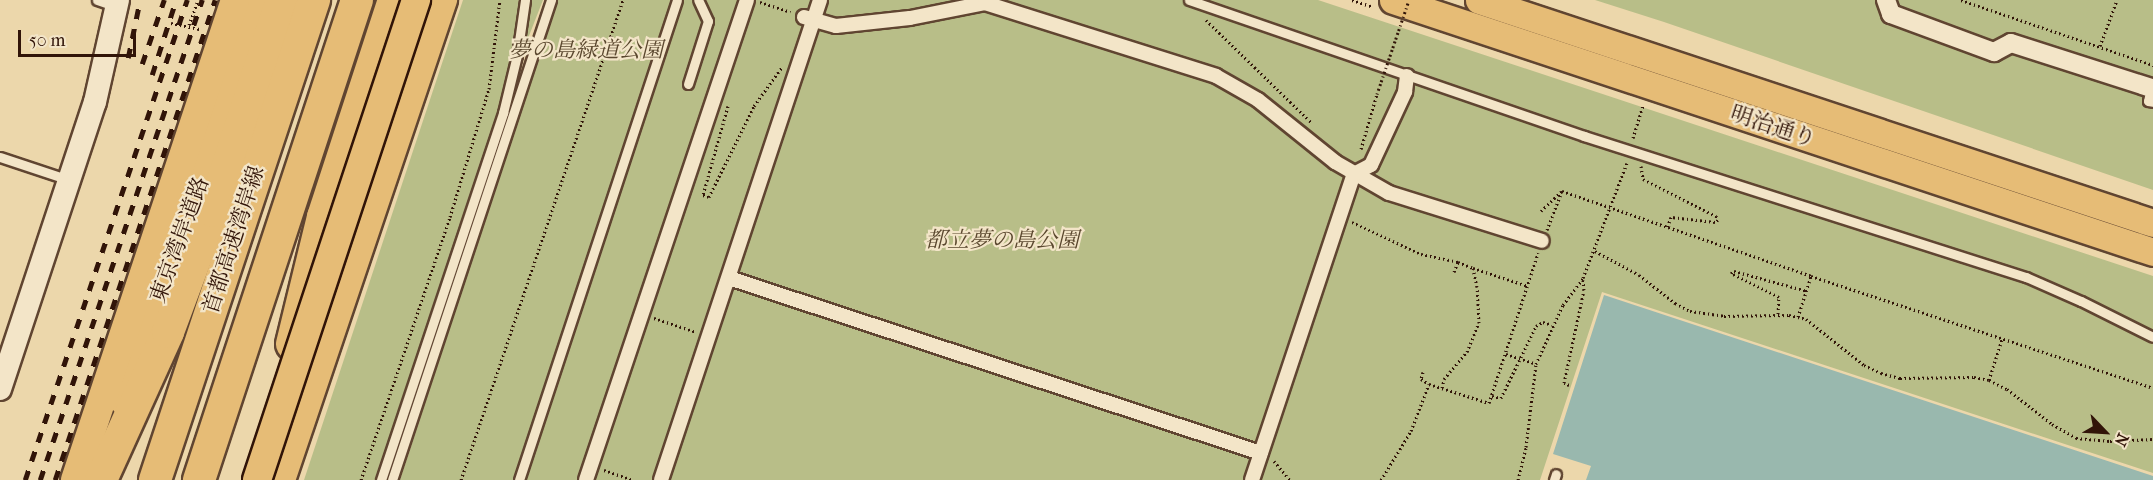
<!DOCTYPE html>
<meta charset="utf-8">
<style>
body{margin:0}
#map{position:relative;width:2153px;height:480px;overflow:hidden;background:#ecd7ab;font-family:"IM FELL French Canon","Noto Serif JP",serif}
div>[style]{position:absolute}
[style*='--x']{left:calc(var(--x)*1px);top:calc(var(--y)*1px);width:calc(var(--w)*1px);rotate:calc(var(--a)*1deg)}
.green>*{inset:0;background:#b8be88}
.water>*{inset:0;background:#99b8ae}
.path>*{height:3px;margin-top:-1.5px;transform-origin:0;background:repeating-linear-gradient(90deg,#311408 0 1.5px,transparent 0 4.5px)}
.roads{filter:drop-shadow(2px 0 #604531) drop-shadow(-2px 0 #604531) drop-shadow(0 2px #604531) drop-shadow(0 -2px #604531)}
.service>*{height:9px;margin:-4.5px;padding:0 4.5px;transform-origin:4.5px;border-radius:4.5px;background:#f3e5c8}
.pedestrian>*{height:14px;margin:-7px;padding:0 7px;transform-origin:7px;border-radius:7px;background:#f3e5c8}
.minor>*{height:18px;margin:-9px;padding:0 9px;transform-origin:9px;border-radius:9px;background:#f3e5c8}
.tertiary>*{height:22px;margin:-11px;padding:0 11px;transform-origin:11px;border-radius:11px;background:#f3e5c8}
.primary>*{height:27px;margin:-13.5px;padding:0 13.5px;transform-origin:13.5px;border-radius:13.5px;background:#e6bc76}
.trunk>*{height:28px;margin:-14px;padding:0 14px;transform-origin:14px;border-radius:14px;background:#e6bc76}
.motorway>*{height:32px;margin:-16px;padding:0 16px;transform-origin:16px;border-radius:16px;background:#e6bc76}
.rail>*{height:4.5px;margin-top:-2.25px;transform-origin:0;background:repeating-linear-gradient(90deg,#311408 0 10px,transparent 0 20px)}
.path-bridge>*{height:3px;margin-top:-1.5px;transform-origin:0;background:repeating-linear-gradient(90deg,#311408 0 1.5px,transparent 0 4.5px)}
.bridges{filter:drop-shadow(2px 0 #311408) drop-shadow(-2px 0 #311408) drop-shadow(0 2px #311408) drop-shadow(0 -2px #311408)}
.trunk-bridge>*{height:28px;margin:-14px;padding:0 14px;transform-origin:14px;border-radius:14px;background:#e6bc76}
span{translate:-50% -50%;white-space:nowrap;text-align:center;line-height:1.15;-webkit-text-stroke:4.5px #f3e5c8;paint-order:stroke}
.park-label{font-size:22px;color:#5a472e;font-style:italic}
.street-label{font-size:22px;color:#311408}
.north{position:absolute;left:2075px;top:402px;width:60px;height:60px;-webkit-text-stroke:4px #f3e5c8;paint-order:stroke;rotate:115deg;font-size:16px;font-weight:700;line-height:24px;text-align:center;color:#311408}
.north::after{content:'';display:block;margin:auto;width:21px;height:27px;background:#311408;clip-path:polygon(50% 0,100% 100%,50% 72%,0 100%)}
.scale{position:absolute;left:18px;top:30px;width:118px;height:27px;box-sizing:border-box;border:3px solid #311408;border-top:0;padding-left:8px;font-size:18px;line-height:21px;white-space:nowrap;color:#311408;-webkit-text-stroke:4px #f3e5c8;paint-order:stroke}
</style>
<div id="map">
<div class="green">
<div style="clip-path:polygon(463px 0,543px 0,498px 115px,377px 480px,304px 480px)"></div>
<div style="clip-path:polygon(557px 0,1318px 0,2153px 276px,2153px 473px,1602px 292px,1540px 480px,400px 480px)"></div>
<div style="clip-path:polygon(1595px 0,2153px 0,2153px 190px,1664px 22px)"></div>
</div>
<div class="water">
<div style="clip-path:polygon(1604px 295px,2153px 476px,2153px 480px,1586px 480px,1591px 466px,1553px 454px)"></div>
</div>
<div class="path">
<div style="--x:1352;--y:0;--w:22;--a:18"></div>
<div style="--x:1961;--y:0;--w:203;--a:18.7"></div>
<div style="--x:760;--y:2;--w:32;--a:18"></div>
<div style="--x:1206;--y:20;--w:146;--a:44.2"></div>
<div style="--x:171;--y:23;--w:30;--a:12"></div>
<div style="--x:189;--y:25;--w:27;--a:-70"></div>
<div style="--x:2100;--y:46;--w:49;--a:-69.7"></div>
<div style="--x:728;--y:106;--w:92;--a:105.7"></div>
<div style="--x:703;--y:195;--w:6;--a:18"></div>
<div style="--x:709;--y:197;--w:102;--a:-63.7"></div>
<div style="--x:754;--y:106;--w:48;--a:-54.3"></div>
<div style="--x:1633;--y:138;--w:34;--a:-73"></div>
<div style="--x:1361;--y:149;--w:57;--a:-73.8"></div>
<div style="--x:1641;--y:166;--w:13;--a:81"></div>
<div style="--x:1643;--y:179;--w:82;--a:26.9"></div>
<div style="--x:1716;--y:216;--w:4;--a:63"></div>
<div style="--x:1718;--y:220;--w:4;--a:146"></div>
<div style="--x:1715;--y:222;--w:44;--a:-173.5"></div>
<div style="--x:1671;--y:217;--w:12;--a:110"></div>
<div style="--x:1541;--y:211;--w:28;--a:-44"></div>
<div style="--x:1352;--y:222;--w:76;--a:24.9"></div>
<div style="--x:1421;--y:254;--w:38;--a:12"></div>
<div style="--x:1458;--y:262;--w:16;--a:22"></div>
<div style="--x:1547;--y:230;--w:42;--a:-69"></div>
<div style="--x:1562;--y:191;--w:263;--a:18.8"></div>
<div style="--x:1811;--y:276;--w:360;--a:18.1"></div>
<div style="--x:1595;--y:251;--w:50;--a:28.6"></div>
<div style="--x:1639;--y:275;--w:46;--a:37.9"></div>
<div style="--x:1675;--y:303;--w:17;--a:28"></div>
<div style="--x:1690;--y:311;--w:34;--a:8"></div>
<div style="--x:1724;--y:316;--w:65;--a:-0.9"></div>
<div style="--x:1789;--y:315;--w:17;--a:13"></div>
<div style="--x:1806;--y:319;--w:74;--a:38.4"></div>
<div style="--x:1864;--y:365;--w:19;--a:25"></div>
<div style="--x:1881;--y:373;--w:20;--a:15"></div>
<div style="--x:1900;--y:378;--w:74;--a:-0.8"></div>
<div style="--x:1974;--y:377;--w:15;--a:11"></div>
<div style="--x:1989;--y:380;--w:20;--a:27"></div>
<div style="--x:2007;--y:389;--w:57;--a:37.9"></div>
<div style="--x:2052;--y:424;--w:28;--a:30"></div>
<div style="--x:2076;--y:438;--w:34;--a:5"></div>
<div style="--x:2110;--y:441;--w:43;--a:-2.7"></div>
<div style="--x:1454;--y:272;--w:11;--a:-68"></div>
<div style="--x:1778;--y:314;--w:17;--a:-87"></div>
<div style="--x:1779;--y:297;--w:54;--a:-153.4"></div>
<div style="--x:1731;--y:273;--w:4;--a:-34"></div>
<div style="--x:1734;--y:271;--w:76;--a:15.3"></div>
<div style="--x:1798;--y:317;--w:43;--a:-72.4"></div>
<div style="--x:654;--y:318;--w:44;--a:18.4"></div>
<div style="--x:1506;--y:354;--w:32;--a:18"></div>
<div style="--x:1423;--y:372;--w:7;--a:106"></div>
<div style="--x:1421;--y:379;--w:9;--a:32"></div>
<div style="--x:1989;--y:380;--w:43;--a:-72.4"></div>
<div style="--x:1569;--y:385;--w:5;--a:-158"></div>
<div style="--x:1564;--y:383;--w:95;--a:-77.9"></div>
<div style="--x:1584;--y:290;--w:10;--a:-96"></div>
<div style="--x:1442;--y:388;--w:9;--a:-77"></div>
<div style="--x:1444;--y:379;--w:35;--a:-50"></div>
<div style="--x:1467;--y:352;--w:31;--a:-68"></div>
<div style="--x:1479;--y:323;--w:36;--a:-93"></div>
<div style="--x:1477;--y:287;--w:19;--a:-102"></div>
<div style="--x:1473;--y:268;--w:58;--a:18.1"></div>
<div style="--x:1492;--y:396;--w:9;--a:13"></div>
<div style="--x:1501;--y:398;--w:80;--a:-64.1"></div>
<div style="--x:1536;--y:326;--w:8;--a:-30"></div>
<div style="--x:1543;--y:322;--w:9;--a:18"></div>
<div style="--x:1274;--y:461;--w:25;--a:50"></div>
<div style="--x:604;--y:470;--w:31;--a:19"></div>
<div style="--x:361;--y:480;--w:278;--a:-71.3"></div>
<div style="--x:450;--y:217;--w:134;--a:-73.1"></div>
<div style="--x:489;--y:89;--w:90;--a:-83"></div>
<div style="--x:461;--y:480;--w:507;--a:-71.35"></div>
<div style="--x:1381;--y:480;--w:57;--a:-58.5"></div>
<div style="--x:1411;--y:431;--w:50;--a:-69"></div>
<div style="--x:1429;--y:384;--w:63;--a:17.6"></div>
<div style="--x:1489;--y:403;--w:158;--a:-71.9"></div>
<div style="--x:1518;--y:480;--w:34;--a:-76"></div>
<div style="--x:1526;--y:447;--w:84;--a:-83.1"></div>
<div style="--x:1536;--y:364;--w:65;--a:-65.4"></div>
<div style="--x:1563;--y:305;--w:34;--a:-53"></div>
<div style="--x:1583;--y:278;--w:123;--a:-69.1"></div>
</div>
<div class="roads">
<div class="service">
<div style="--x:97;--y:0;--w:21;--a:19"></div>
<div style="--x:1189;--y:0;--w:418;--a:19"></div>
<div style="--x:1584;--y:136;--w:464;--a:17.7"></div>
<div style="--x:2026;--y:277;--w:60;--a:23.6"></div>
<div style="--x:2081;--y:301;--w:80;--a:26.6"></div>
<div style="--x:688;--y:84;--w:66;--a:-72.4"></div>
<div style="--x:708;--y:21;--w:23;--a:-115"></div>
<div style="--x:2151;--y:88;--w:13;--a:103"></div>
<div style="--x:2148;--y:101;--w:5;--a:11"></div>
<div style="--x:0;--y:157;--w:73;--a:18.4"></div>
<div style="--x:381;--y:480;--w:387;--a:-71.6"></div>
<div style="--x:503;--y:113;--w:60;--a:-76.4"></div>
<div style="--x:517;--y:55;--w:56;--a:-81.7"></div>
<div style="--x:392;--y:480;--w:506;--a:-71.67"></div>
<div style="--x:519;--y:480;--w:505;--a:-71.78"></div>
<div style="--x:1554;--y:480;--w:6;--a:-72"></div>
</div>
<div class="pedestrian">
<div style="--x:804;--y:17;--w:33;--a:16"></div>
<div style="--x:836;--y:26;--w:74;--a:-6.2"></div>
<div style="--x:910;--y:18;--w:76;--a:-11.3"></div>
<div style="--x:985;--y:3;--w:242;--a:17.5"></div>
<div style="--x:1216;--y:76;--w:48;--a:29.7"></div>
<div style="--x:1258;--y:100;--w:99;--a:38.8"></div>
<div style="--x:1335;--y:162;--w:62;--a:29.9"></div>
<div style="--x:1389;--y:193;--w:160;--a:17.4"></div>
<div style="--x:729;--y:278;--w:560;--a:18.21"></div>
<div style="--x:586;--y:480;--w:506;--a:-71.46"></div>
<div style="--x:661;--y:480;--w:506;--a:-71.67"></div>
<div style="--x:1252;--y:480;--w:323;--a:-71.6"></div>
<div style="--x:1354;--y:174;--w:19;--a:-28"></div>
<div style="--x:1371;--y:165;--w:81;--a:-65"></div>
<div style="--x:1405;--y:92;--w:16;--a:-83"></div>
</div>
<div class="minor">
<div style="--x:1886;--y:0;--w:15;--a:70"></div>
<div style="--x:1891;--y:14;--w:110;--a:20.3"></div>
<div style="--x:1994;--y:52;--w:19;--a:-28"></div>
<div style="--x:2011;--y:43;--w:147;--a:17.8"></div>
</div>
<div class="tertiary">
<div style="--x:0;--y:389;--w:302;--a:-71.7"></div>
<div style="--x:95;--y:102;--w:105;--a:-77.3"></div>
</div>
<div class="primary">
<div style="--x:1393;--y:0;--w:801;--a:18.34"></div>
<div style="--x:1479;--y:0;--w:710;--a:18.31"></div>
</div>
<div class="trunk">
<div style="--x:124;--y:401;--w:424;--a:-71"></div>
<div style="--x:75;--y:480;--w:506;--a:-71.57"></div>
<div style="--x:281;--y:480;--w:507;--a:-71.35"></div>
</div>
<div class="motorway">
<div style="--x:292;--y:344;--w:131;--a:-76.3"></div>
<div style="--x:323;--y:217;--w:228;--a:-71.9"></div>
<div style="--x:101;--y:480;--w:162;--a:-65.6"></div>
<div style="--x:168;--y:332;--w:129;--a:-69.6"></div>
<div style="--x:213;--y:211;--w:222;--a:-71.9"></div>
<div style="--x:155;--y:480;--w:506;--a:-71.67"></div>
<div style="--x:199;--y:480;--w:505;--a:-71.78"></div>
</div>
</div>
<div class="rail">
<div style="--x:128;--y:58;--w:59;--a:-78.3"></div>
<div style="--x:142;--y:64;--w:68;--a:-71"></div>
<div style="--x:152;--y:75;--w:79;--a:-72.3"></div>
<div style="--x:25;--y:480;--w:507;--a:-71.35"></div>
<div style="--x:40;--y:480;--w:507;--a:-71.35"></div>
<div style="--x:55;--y:480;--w:506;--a:-71.57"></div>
</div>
<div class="path-bridge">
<div style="--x:1377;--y:94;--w:99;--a:-71.2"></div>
</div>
<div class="bridges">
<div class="trunk-bridge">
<div style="--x:257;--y:480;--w:506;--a:-71.67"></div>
</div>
</div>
<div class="park-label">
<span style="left:586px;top:51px">夢の島緑道公園</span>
<span style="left:1002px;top:241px">都立夢の島公園</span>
</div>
<div class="street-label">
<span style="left:1773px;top:127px;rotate:18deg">明治通り</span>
<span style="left:180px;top:240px;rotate:-70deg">東京湾岸道路</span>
<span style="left:234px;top:240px;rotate:-72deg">首都高速湾岸線</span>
</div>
<div class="north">N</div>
<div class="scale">50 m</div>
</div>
